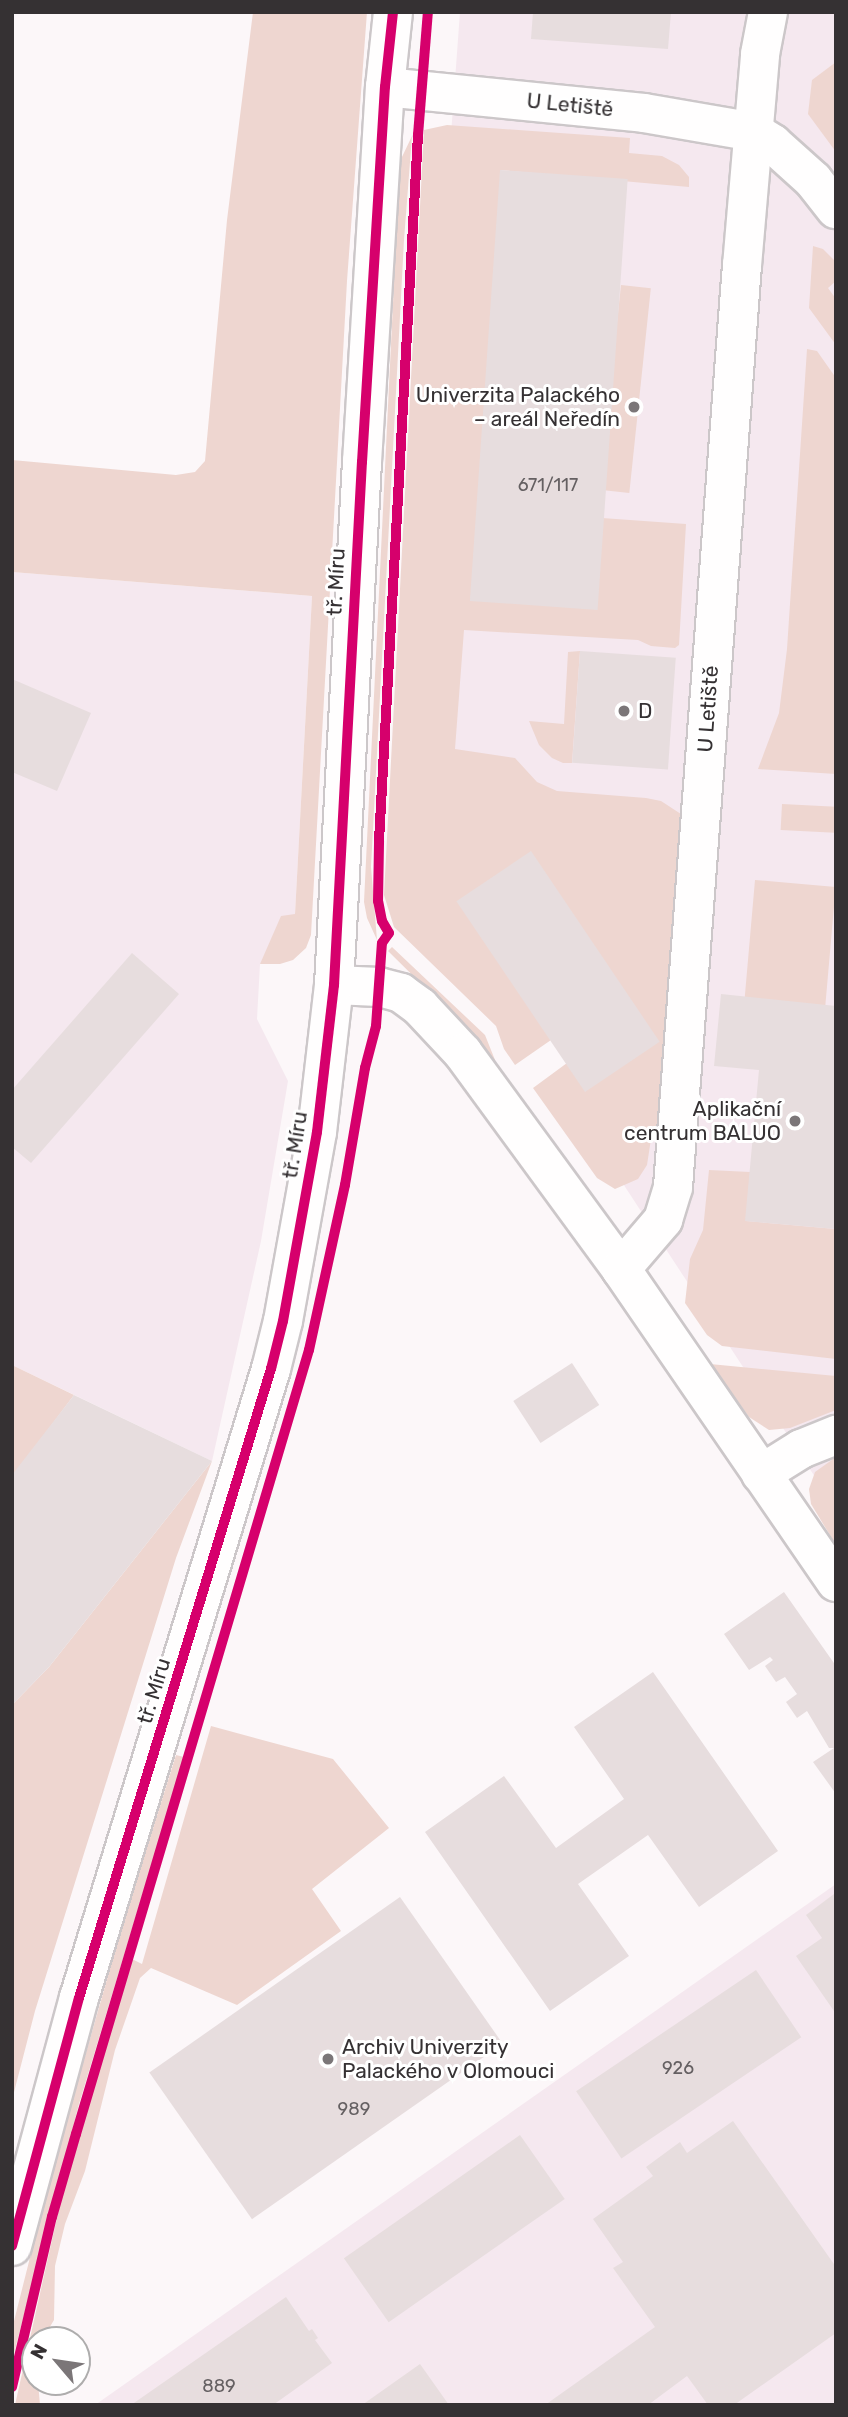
<!DOCTYPE html>
<meta charset="utf-8">
<style>
body{margin:0}
#map{position:relative;width:848px;height:2417px;overflow:hidden;background:#fcf7f9;font-family:Rubik,sans-serif}
div>[style]{position:absolute}
[style*='--x']{left:calc(var(--x)*1px);top:calc(var(--y)*1px);width:calc(var(--w)*1px);rotate:calc(var(--a)*1deg)}
.built>*{inset:0;background:#f5e8ef}
.green>*{inset:0;background:#eed6d0;transform-origin:0 0}
.building>*{inset:0;background:#e7ddde;transform-origin:0 0}
.roads{filter:drop-shadow(2px 0 #ccc7c9) drop-shadow(-2px 0 #ccc7c9) drop-shadow(0 2px #ccc7c9) drop-shadow(0 -2px #ccc7c9)}
.minor>*{height:38px;margin:-19px;padding:0 19px;transform-origin:19px;border-radius:19px;background:#fffefe}
.major>*{height:38px;margin:-19px;padding:0 19px;transform-origin:19px;border-radius:19px;background:#fffefe}
.cycleway>*{height:10px;margin:-5px;padding:0 5px;transform-origin:5px;border-radius:5px;background:#d6006c}
.dots>*{width:19px;height:19px;translate:-50% -50%;box-sizing:border-box;border:4px solid #fff;border-radius:50%}
span{translate:-50% -50%;white-space:nowrap;text-align:center;line-height:1.15;-webkit-text-stroke:6px #fff;paint-order:stroke}
.number-label{font-size:18px;color:#656062}
.number-label span{-webkit-text-stroke-width:0}
.street-label{font-size:21px;color:#353133}
.poi-label{font-size:21px;color:#353133}
.right{translate:-100% -50%;text-align:right}
.left{translate:0 -50%;text-align:left}
.frame{position:absolute;inset:0;border:14px solid #353133;pointer-events:none}
.north{position:absolute;left:21px;top:2326px;width:70px;height:70px;box-sizing:border-box;background:#fff;border:2px solid #aeadad;border-radius:50%;rotate:299deg;font-size:19px;font-weight:700;line-height:28px;text-align:center;color:#353133}
.north::after{content:'';display:block;margin:auto;width:24px;height:32px;background:#7b7678;clip-path:polygon(50% 0,100% 100%,50% 72%,0 100%)}
</style>
<div id="map">
<div class="built">
<div style="clip-path:polygon(460px 12px,836px 12px,836px 1509px,597px 1144px,587px 1092px,402px 801px)"></div>
<div style="clip-path:polygon(12px 572px,312px 596px,295px 914px,260px 964px,257px 1019px,288px 1081px,261px 1241px,212px 1461px,12px 1365px)"></div>
<div style="clip-path:polygon(836px 1884px,836px 2405px,95px 2405px)"></div>
</div>
<div class="green">
<div style="clip-path:polygon(253px 12px,367px 12px,347px 281px,311px 935px,306px 948px,293px 960px,280px 964px,260px 964px,281px 916px,295px 914px,312px 596px,12px 572px,12px 460px,176px 475px,195px 472px,205px 461px,227px 220px)"></div>
<div style="clip-path:polygon(836px 62px,836px 152px,808px 114px,812px 80px)"></div>
<div style="clip-path:polygon(447px 125px,630px 138px,629px 153px,662px 156px,679px 165px,689px 177px,689px 187px,501px 170px,595px 610px,602px 518px,686px 524px,679px 645px,675px 648px,651px 646px,638px 640px,464px 630px,455px 749px,515px 758px,537px 782px,557px 791px,646px 798px,661px 801px,684px 816px,663px 1138px,651px 1139px,647px 1165px,638px 1179px,615px 1189px,597px 1178px,533px 1088px,567px 1063px,551px 1040px,515px 1065px,504px 1049px,496px 1026px,394px 927px,384px 895px,424px 130px)"></div>
<div style="clip-path:polygon(412px 136px,404px 240px,371px 867px,377px 940px,367px 918px,364px 902px,399px 179px,401px 159px)"></div>
<div style="clip-path:polygon(813px 246px,823px 249px,836px 262px,836px 281px,828px 288px,836px 299px,836px 345px,809px 308px)"></div>
<div style="left:621px;top:285px;width:30px;height:206px;rotate:6deg"></div>
<div style="clip-path:polygon(807px 349px,817px 351px,836px 378px,836px 774px,758px 769px,779px 713px,787px 649px)"></div>
<div style="clip-path:polygon(580px 651px,572px 763px,563px 763px,552px 758px,539px 745px,529px 721px,564px 724px,568px 652px)"></div>
<div style="left:782px;top:804px;width:54px;height:26px;rotate:3deg"></div>
<div style="left:755px;top:880px;width:81px;height:119px;rotate:5deg"></div>
<div style="clip-path:polygon(392px 947px,485px 1035px,497px 1065px,476px 1038px,388px 951px)"></div>
<div style="clip-path:polygon(709px 1170px,750px 1172px,746px 1221px,836px 1229px,836px 1359px,722px 1346px,707px 1335px,685px 1303px,690px 1259px,703px 1230px)"></div>
<div style="clip-path:polygon(710px 1364px,836px 1376px,836px 1410px,790px 1428px,769px 1430px,749px 1417px)"></div>
<div style="clip-path:polygon(12px 1365px,74px 1395px,14px 1475px,12px 1475px)"></div>
<div style="clip-path:polygon(836px 1457px,836px 1545px,811px 1504px,809px 1489px,815px 1472px)"></div>
<div style="clip-path:polygon(212px 1461px,176px 1558px,35px 2011px,12px 2100px,12px 1705px,49px 1667px)"></div>
<div style="clip-path:polygon(211px 1726px,333px 1759px,389px 1828px,312px 1889px,341px 1931px,237px 2005px,151px 1968px,140px 1978px,115px 2050px,85px 2171px,65px 2224px,55px 2266px,54px 2320px,42px 2340px,35px 2340px,35px 2382px,38px 2382px,40px 2405px,15px 2405px,63px 2191px,132px 1959px,142px 1964px)"></div>
<div style="clip-path:polygon(176px 1755px,184px 1757px,79px 2104px,12px 2361px,12px 2329px,47px 2190px,121px 1930px)"></div>
</div>
<div class="building">
<div style="clip-path:polygon(533px 12px,671px 12px,668px 49px,531px 39px)"></div>
<div style="left:500px;top:170px;width:128px;height:432px;rotate:4deg"></div>
<div style="left:580px;top:651px;width:96px;height:112px;rotate:4deg"></div>
<div style="clip-path:polygon(12px 679px,91px 713px,57px 791px,12px 772px)"></div>
<div style="left:531px;top:851px;width:230px;height:90px;rotate:56deg"></div>
<div style="clip-path:polygon(132px 953px,179px 994px,31px 1163px,12px 1147px,12px 1090px)"></div>
<div style="clip-path:polygon(721px 994px,836px 1006px,836px 1229px,745px 1221px,759px 1070px,714px 1066px)"></div>
<div style="left:572px;top:1363px;width:50px;height:70px;rotate:57deg"></div>
<div style="clip-path:polygon(74px 1395px,212px 1461px,49px 1667px,12px 1705px,12px 1475px)"></div>
<div style="clip-path:polygon(784px 1592px,836px 1666px,836px 1794px,813px 1762px,834px 1748px,829px 1748px,807px 1711px,797px 1718px,786px 1702px,797px 1694px,785px 1677px,776px 1682px,765px 1666px,773px 1660px,770px 1657px,749px 1670px,724px 1634px)"></div>
<div style="clip-path:polygon(653px 1672px,778px 1851px,699px 1907px,648px 1835px,578px 1884px,629px 1956px,550px 2011px,425px 1832px,504px 1776px,556px 1848px,624px 1799px,574px 1727px)"></div>
<div style="clip-path:polygon(834px 1894px,836px 1896px,836px 2014px,796px 1956px,822px 1938px,806px 1915px)"></div>
<div style="left:400px;top:1897px;width:179px;height:306px;rotate:55deg"></div>
<div style="left:756px;top:1970px;width:81px;height:217px;rotate:56deg"></div>
<div style="clip-path:polygon(733px 2121px,836px 2267px,836px 2333px,734px 2405px,708px 2405px,687px 2376px,648px 2405px,545px 2405px,655px 2327px,613px 2268px,623px 2262px,593px 2219px,653px 2176px,646px 2167px,680px 2142px,687px 2153px)"></div>
<div style="left:520px;top:2135px;width:78px;height:215px;rotate:55deg"></div>
<div style="clip-path:polygon(286px 2297px,309px 2331px,312px 2329px,318px 2338px,315px 2340px,332px 2363px,273px 2405px,131px 2405px)"></div>
<div style="clip-path:polygon(420px 2364px,449px 2405px,362px 2405px)"></div>
</div>
<div class="roads">
<div class="minor">
<div style="--x:385;--y:87;--w:260;--a:5.7"></div>
<div style="--x:644;--y:113;--w:112;--a:9.8"></div>
<div style="--x:754;--y:132;--w:22;--a:32"></div>
<div style="--x:773;--y:144;--w:54;--a:42"></div>
<div style="--x:813;--y:180;--w:37;--a:52"></div>
<div style="--x:334;--y:985;--w:45;--a:2.5"></div>
<div style="--x:379;--y:987;--w:23;--a:15"></div>
<div style="--x:401;--y:993;--w:24;--a:36"></div>
<div style="--x:420;--y:1007;--w:63;--a:46.9"></div>
<div style="--x:463;--y:1053;--w:268;--a:53.8"></div>
<div style="--x:621;--y:1269;--w:380;--a:55.5"></div>
<div style="--x:621;--y:1269;--w:65;--a:-49.4"></div>
<div style="--x:663;--y:1220;--w:34;--a:-73"></div>
<div style="--x:673;--y:1187;--w:924;--a:-85.72"></div>
<div style="--x:742;--y:266;--w:213;--a:-85.1"></div>
<div style="--x:760;--y:54;--w:43;--a:-79.2"></div>
<div style="--x:761;--y:1474;--w:47;--a:-32"></div>
<div style="--x:801;--y:1449;--w:38;--a:-22"></div>
</div>
<div class="major">
<div style="--x:12;--y:2246;--w:257;--a:-74.9"></div>
<div style="--x:79;--y:1998;--w:658;--a:-73.03"></div>
<div style="--x:271;--y:1369;--w:49;--a:-76"></div>
<div style="--x:283;--y:1321;--w:192;--a:-79.8"></div>
<div style="--x:317;--y:1132;--w:148;--a:-83.4"></div>
<div style="--x:334;--y:985;--w:524;--a:-86.94"></div>
<div style="--x:362;--y:462;--w:376;--a:-86.5"></div>
<div style="--x:385;--y:87;--w:75;--a:-83.9"></div>
</div>
</div>
<div class="cycleway">
<div style="--x:12;--y:2246;--w:257;--a:-74.9"></div>
<div style="--x:79;--y:1998;--w:658;--a:-73.03"></div>
<div style="--x:271;--y:1369;--w:49;--a:-76"></div>
<div style="--x:283;--y:1321;--w:192;--a:-79.8"></div>
<div style="--x:317;--y:1132;--w:148;--a:-83.4"></div>
<div style="--x:334;--y:985;--w:524;--a:-86.94"></div>
<div style="--x:362;--y:462;--w:376;--a:-86.5"></div>
<div style="--x:385;--y:87;--w:75;--a:-83.9"></div>
<div style="--x:12;--y:2387;--w:175;--a:-76.8"></div>
<div style="--x:52;--y:2217;--w:86;--a:-73.9"></div>
<div style="--x:76;--y:2134;--w:818;--a:-73.45"></div>
<div style="--x:309;--y:1350;--w:169;--a:-77.7"></div>
<div style="--x:345;--y:1185;--w:119;--a:-80.3"></div>
<div style="--x:365;--y:1068;--w:43;--a:-75.3"></div>
<div style="--x:376;--y:1026;--w:83;--a:-85.9"></div>
<div style="--x:382;--y:943;--w:12;--a:-55"></div>
<div style="--x:389;--y:933;--w:14;--a:-120"></div>
<div style="--x:382;--y:921;--w:20;--a:-101"></div>
<div style="--x:378;--y:901;--w:60;--a:-89"></div>
<div style="--x:379;--y:841;--w:707;--a:-86.84"></div>
<div style="--x:418;--y:135;--w:123;--a:-85.4"></div>
</div>
<div class="dots">
<div style="left:634px;top:407px;background:#7b7678"></div>
<div style="left:624px;top:711px;background:#7b7678"></div>
<div style="left:795px;top:1121px;background:#7b7678"></div>
<div style="left:328px;top:2059px;background:#7b7678"></div>
</div>
<div class="number-label">
<span style="left:548px;top:485px">671/117</span>
<span style="left:678px;top:2068px">926</span>
<span style="left:354px;top:2109px">989</span>
<span style="left:219px;top:2386px">889</span>
</div>
<div class="street-label">
<span style="left:570px;top:105px;rotate:6deg">U Letiště</span>
<span style="left:336px;top:582px;rotate:-87deg">tř. Míru</span>
<span style="left:708px;top:709px;rotate:-86deg">U Letiště</span>
<span style="left:295px;top:1145px;rotate:-81deg">tř. Míru</span>
<span style="left:154px;top:1691px;rotate:-73deg">tř. Míru</span>
</div>
<div class="poi-label">
<span class="right" style="left:620px;top:407px">Univerzita Palackého<br>– areál Neředín</span>
<span class="left" style="left:638px;top:711px">D</span>
<span class="right" style="left:781px;top:1121px">Aplikační<br>centrum BALUO</span>
<span class="left" style="left:342px;top:2059px">Archiv Univerzity<br>Palackého v Olomouci</span>
</div>
<div class="frame"></div>
<div class="north">N</div>
</div>
